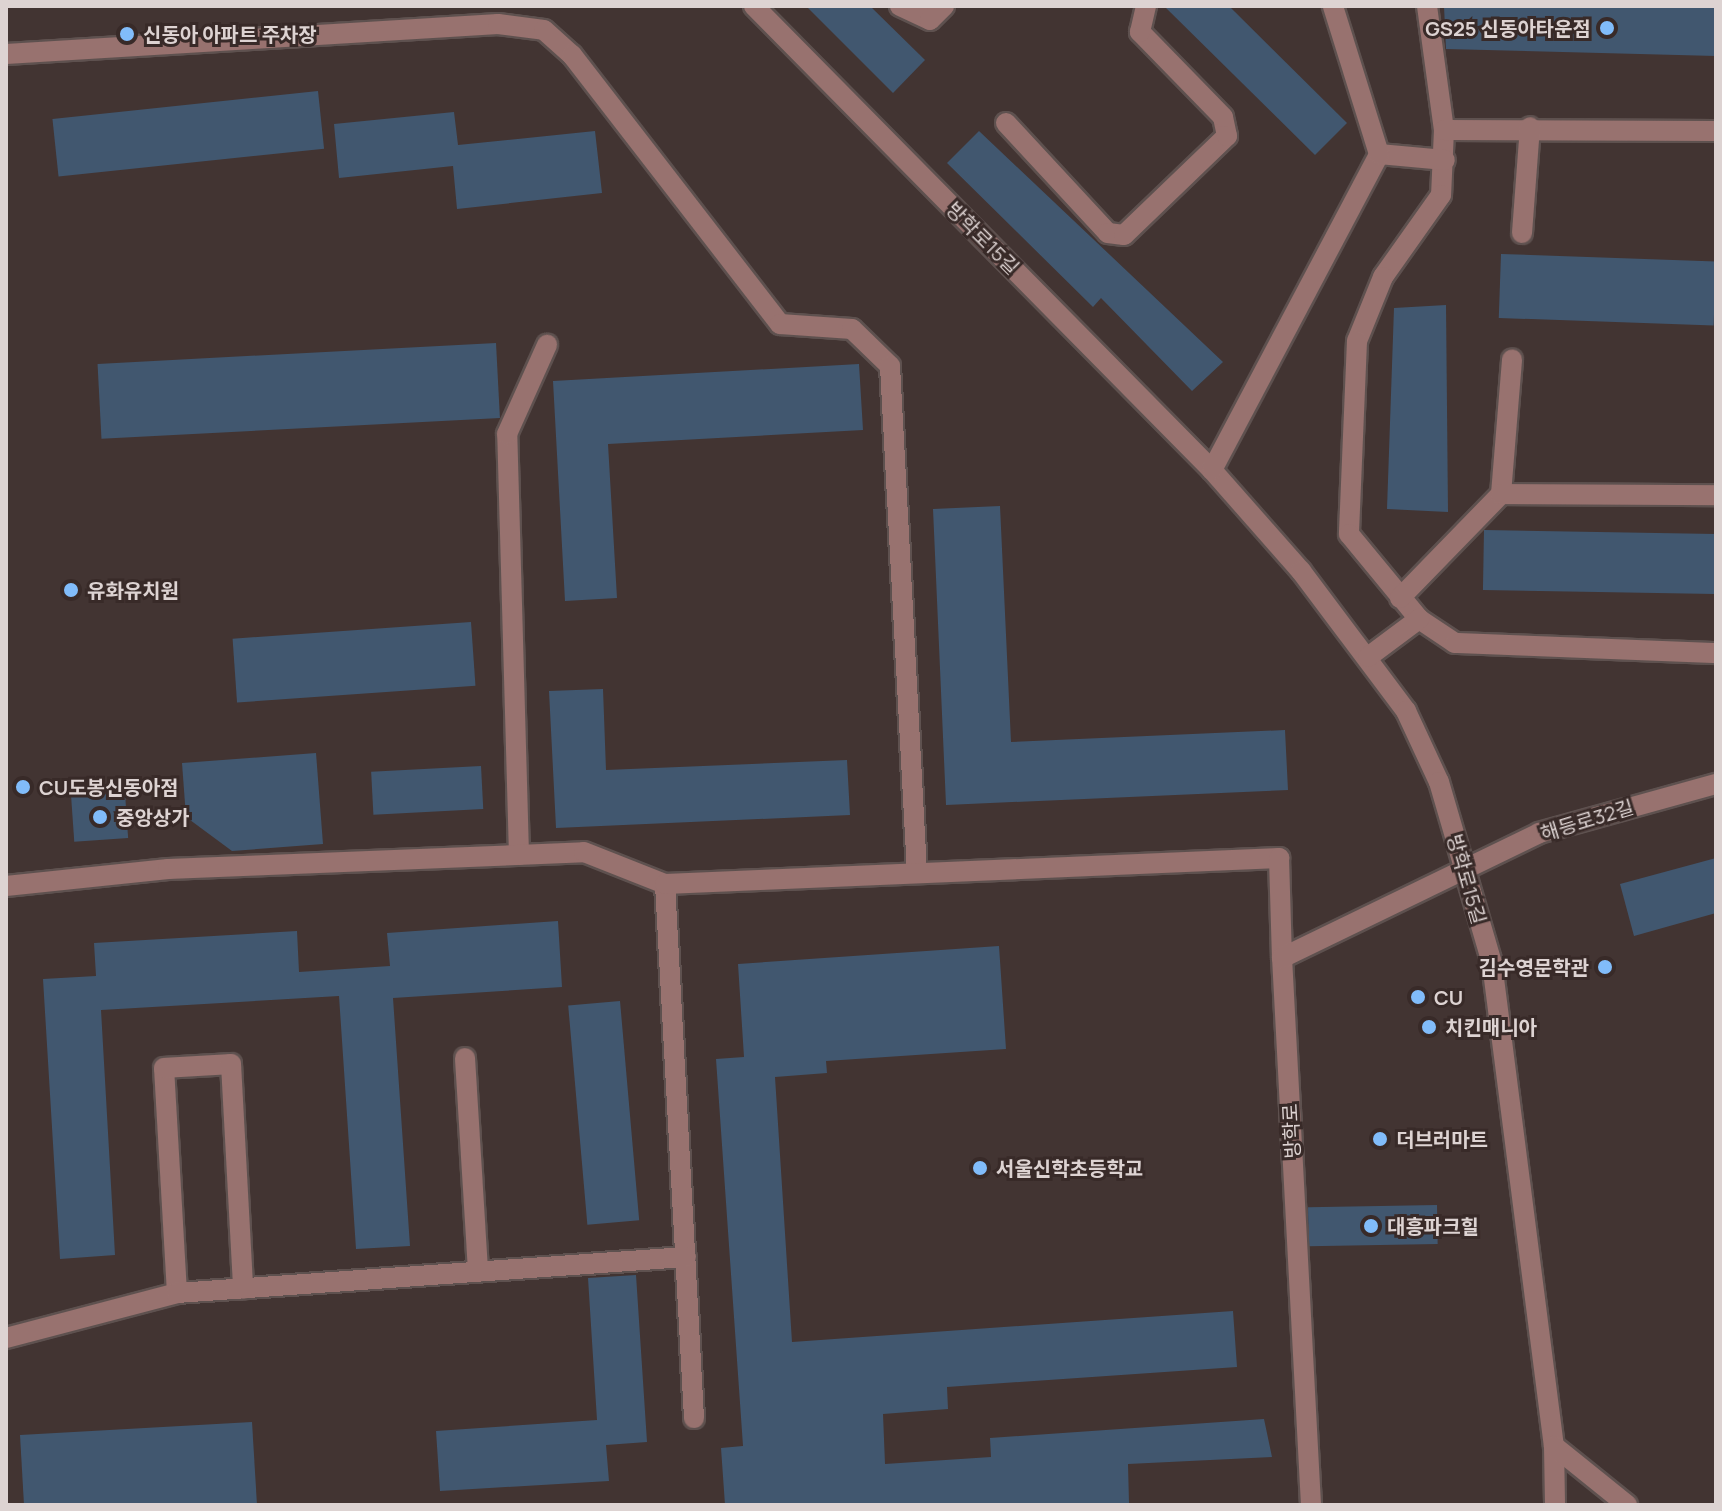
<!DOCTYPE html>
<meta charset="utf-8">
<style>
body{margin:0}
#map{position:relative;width:1722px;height:1511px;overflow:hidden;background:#423432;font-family:Manrope,"Noto Sans KR",sans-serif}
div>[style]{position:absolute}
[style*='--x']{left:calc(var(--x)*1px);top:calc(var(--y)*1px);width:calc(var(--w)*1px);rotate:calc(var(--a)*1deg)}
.building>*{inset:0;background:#41576f;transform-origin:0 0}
.roads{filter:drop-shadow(2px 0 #5e514f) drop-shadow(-2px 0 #5e514f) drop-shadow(0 2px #5e514f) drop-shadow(0 -2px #5e514f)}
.minor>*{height:20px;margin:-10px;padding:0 10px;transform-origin:10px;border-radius:10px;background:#98726f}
.dots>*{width:22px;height:22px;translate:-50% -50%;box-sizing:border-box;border:4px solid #382a28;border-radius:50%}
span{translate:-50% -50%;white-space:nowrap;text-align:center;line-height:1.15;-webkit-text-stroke:6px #382a28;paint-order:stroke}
.poi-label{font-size:20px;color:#ddd3d2;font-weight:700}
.right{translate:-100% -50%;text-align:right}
.left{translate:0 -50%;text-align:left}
.street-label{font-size:20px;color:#ddd3d2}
.frame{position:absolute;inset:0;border:8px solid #ddd3d2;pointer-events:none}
</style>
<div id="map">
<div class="building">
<div style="clip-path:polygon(806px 6px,870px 6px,925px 60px,893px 93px)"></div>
<div style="clip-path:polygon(1164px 6px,1229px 6px,1347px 123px,1315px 155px)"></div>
<div style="clip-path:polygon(1444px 6px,1716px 6px,1716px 56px,1446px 49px)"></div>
<div style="left:318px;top:91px;width:58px;height:267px;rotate:84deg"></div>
<div style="clip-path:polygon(454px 112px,458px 145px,595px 131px,602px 193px,457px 209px,453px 166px,339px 178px,334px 124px)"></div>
<div style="clip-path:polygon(979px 131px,1223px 362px,1192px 391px,1101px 298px,1093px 307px,947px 163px)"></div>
<div style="left:1501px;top:254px;width:215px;height:64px;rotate:2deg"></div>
<div style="clip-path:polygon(1446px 305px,1448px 512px,1387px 509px,1394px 308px)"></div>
<div style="left:496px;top:343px;width:75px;height:399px;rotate:87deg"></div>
<div style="clip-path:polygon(859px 364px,863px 430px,608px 444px,617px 598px,565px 601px,553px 381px)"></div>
<div style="clip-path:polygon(1000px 506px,1011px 742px,1285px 730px,1288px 790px,946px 805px,933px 509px)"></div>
<div style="left:1484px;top:530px;width:232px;height:60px;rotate:1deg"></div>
<div style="left:471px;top:622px;width:64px;height:239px;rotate:86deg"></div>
<div style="clip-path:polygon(603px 689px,606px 770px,847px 760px,850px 815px,556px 828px,549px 691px)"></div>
<div style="clip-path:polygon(316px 753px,323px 844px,232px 851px,186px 817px,182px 763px)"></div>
<div style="left:481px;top:766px;width:43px;height:110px;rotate:87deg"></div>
<div style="left:125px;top:793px;width:45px;height:54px;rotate:86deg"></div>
<div style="clip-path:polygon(1716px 858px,1716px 913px,1634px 936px,1620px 884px)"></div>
<div style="clip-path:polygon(558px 921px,562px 987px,393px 998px,410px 1246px,356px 1249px,339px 996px,101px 1010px,115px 1255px,60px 1259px,43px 979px,96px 976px,94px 943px,297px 931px,299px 972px,390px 966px,387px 933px)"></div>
<div style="clip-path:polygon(999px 946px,1006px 1049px,826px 1061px,827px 1073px,775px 1077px,792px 1342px,1233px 1311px,1237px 1367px,947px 1387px,948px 1409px,883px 1414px,885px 1464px,991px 1457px,990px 1438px,1264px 1419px,1272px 1457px,1128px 1464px,1129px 1503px,725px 1505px,721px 1448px,743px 1446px,716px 1059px,744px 1057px,738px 964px)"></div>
<div style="left:620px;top:1001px;width:220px;height:52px;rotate:85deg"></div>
<div style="left:1437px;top:1205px;width:39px;height:129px;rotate:89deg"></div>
<div style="clip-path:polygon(636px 1275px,647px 1442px,606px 1445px,609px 1481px,440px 1491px,436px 1431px,597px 1420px,588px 1278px)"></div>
<div style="clip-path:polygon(252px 1422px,257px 1505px,24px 1505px,20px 1435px)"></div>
</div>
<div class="roads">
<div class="minor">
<div style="--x:754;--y:6;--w:652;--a:45.37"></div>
<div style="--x:1212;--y:470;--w:135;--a:48.6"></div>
<div style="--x:1301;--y:571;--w:175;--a:53.1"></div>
<div style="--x:1406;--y:711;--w:78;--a:65.1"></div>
<div style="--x:1439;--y:782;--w:189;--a:73.7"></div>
<div style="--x:1492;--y:963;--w:487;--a:82.7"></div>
<div style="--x:1554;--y:1446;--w:59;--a:89"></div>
<div style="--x:900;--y:6;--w:33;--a:25"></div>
<div style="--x:930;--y:20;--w:20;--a:-45"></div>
<div style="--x:1427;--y:6;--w:125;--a:82.2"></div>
<div style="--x:1444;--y:130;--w:65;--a:92.6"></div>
<div style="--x:1441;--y:195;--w:100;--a:125.3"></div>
<div style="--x:1383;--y:277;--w:69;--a:112.1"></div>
<div style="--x:1357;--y:341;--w:193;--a:92.4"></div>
<div style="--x:1349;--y:534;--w:110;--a:50.5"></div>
<div style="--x:1419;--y:619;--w:43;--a:33.7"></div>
<div style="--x:1455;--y:643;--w:261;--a:2.2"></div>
<div style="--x:6;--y:54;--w:493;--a:-3.5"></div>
<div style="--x:498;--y:24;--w:46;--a:7.4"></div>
<div style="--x:544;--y:30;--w:38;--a:42"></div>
<div style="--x:572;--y:55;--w:340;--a:52.3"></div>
<div style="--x:780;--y:324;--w:72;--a:4"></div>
<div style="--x:852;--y:329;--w:53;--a:44.2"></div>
<div style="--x:890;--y:366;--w:508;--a:86.95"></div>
<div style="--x:1006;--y:123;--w:150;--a:47.2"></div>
<div style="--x:1108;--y:233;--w:16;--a:7"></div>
<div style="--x:1124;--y:235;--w:143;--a:-43.9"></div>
<div style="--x:1227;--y:136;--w:19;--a:-102"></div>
<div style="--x:1223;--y:117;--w:119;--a:-134.3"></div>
<div style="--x:1140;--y:32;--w:27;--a:-77"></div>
<div style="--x:1444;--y:130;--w:272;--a:0.2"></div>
<div style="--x:1379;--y:154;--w:66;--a:5.2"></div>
<div style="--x:1522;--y:233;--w:106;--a:-85.7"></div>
<div style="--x:1212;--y:470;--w:357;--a:-62.1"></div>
<div style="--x:1379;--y:154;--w:155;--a:-107.3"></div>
<div style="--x:1501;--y:494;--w:135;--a:-85.3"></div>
<div style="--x:1400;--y:598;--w:145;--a:-45.8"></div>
<div style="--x:1501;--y:494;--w:215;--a:0.3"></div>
<div style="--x:1368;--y:657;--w:64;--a:-36.7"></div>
<div style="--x:519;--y:855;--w:421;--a:-91.6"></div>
<div style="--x:507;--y:434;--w:98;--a:-65.8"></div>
<div style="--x:665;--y:884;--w:535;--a:86.89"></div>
<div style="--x:6;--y:886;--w:163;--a:-6"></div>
<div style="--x:168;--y:869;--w:416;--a:-2.3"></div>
<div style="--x:584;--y:852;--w:87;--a:21.6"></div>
<div style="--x:665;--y:884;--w:615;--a:-2.42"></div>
<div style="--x:1279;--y:858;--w:100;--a:88.3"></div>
<div style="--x:465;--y:1058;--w:214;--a:86.5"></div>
<div style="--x:177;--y:1293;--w:225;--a:-93.3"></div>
<div style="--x:164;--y:1068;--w:67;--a:-3.4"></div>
<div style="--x:231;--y:1064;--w:225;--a:86.9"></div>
<div style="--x:6;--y:1338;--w:177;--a:-14.7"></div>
<div style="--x:177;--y:1293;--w:510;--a:-4.05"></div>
<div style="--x:1554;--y:1446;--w:94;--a:38.9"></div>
<div style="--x:1311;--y:1505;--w:548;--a:-93.03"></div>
<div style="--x:1282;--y:958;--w:286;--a:-25.9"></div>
<div style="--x:1539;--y:833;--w:184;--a:-15.5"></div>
</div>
</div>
<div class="dots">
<div style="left:1607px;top:28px;background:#81bcfa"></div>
<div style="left:127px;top:34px;background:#81bcfa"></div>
<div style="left:71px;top:590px;background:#81bcfa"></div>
<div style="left:23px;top:787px;background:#81bcfa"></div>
<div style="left:100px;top:817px;background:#81bcfa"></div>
<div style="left:1605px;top:967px;background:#81bcfa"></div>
<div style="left:1418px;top:997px;background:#81bcfa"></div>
<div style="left:1429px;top:1027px;background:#81bcfa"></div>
<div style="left:1380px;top:1139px;background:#81bcfa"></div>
<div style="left:980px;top:1168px;background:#81bcfa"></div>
<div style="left:1371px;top:1226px;background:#81bcfa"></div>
</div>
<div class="poi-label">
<span class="right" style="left:1591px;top:28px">GS25 신동아타운점</span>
<span class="left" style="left:143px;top:34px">신동아 아파트 주차장</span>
<span class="left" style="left:87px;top:590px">유화유치원</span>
<span class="left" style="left:39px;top:787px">CU도봉신동아점</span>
<span class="left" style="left:116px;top:817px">중앙상가</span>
<span class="right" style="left:1589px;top:967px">김수영문학관</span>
<span class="left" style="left:1434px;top:997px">CU</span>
<span class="left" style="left:1445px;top:1027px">치킨매니아</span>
<span class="left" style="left:1396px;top:1139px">더브러마트</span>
<span class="left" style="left:996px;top:1168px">서울신학초등학교</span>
<span class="left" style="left:1387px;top:1226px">대흥파크힐</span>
</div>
<div class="street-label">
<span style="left:983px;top:238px;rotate:45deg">방학로15길</span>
<span style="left:1587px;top:820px;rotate:-17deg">해등로32길</span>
<span style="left:1467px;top:879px;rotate:74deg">방학로15길</span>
<span style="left:1291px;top:1131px;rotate:-93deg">방학로</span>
</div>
<div class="frame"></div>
</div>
